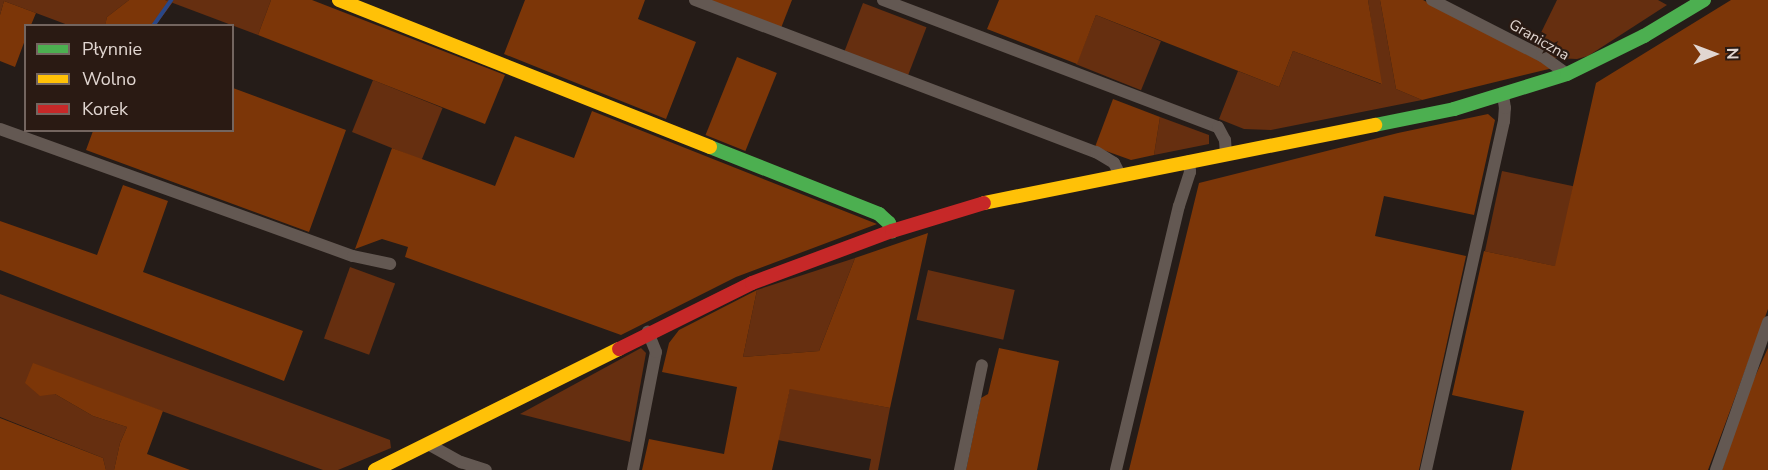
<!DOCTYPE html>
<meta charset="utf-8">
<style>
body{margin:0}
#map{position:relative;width:1768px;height:470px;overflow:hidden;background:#251c18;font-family:"Nunito Sans",sans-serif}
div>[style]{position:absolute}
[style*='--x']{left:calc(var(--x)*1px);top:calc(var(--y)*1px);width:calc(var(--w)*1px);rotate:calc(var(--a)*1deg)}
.green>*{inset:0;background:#662f10;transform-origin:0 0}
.forest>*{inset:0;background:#7c3608;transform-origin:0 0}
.stream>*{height:4px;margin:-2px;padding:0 2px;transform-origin:2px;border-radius:2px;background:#294787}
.street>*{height:12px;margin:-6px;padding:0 6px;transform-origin:6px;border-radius:6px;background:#635852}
.fast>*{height:14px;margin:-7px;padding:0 7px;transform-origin:7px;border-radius:7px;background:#4caf50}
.slow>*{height:14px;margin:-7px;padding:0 7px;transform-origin:7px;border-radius:7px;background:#ffc107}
.jam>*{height:14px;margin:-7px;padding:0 7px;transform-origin:7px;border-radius:7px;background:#c62828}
span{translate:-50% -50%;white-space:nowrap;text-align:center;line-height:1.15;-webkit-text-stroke:4.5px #2a1a13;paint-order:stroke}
.street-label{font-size:15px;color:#e1d6d1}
.legend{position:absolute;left:24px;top:24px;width:210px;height:108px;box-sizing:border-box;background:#2a1a13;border:2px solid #73655f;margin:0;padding:8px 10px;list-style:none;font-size:18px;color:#e1d6d1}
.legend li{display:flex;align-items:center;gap:12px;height:30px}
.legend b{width:30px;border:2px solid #73655f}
.north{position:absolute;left:1684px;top:24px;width:60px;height:60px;-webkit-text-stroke:4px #2a1a13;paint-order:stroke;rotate:89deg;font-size:16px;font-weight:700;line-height:24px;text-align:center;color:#e1d6d1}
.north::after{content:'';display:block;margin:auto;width:21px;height:27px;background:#e1d6d1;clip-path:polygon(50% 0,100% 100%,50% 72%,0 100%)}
</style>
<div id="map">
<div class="green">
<div style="clip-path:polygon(0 0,129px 0,107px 17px,105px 26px,68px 25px,4px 1px,0 15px)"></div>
<div style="clip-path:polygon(165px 0,271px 0,258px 35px)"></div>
<div style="clip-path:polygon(1368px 0,1380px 0,1396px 89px,1422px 100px,1271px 130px,1244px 129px,1219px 119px,1238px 71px,1279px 87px,1293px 51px,1381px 84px)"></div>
<div style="clip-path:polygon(1557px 0,1658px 0,1667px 5px,1588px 56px,1577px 59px,1554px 58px,1534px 47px)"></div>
<div style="left:863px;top:3px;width:68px;height:53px;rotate:21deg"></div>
<div style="left:1096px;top:15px;width:70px;height:53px;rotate:22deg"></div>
<div style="left:373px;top:80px;width:75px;height:56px;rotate:22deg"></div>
<div style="clip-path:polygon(1160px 117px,1209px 135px,1209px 144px,1154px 155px)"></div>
<div style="left:1502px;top:171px;width:73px;height:82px;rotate:12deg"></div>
<div style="clip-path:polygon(855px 258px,819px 351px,743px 357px,757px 290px)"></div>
<div style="left:350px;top:267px;width:48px;height:76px;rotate:20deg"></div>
<div style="left:928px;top:270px;width:89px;height:51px;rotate:13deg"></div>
<div style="clip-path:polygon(0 294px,390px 440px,391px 448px,338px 470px,323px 470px,33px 364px,55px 394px,93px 416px,127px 427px,120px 443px,114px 470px,106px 470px,103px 458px,0 417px)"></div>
<div style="clip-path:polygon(641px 348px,646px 353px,630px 442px,520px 414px)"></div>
<div style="clip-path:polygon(790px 388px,890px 408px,878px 470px,869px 470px,871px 459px,778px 440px)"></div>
</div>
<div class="forest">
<div style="clip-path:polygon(129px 0,165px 0,172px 3px,156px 25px,105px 25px,107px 17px)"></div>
<div style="clip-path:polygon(271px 0,312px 0,505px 75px,485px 124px,258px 35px)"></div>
<div style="clip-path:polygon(525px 0,645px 0,638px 19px,696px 42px,666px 119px,504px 54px)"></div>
<div style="clip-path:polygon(707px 0,792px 0,781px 28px)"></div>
<div style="clip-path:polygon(999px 0,1368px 0,1382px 84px,1293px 51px,1279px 87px,1096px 15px,1077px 64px,987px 29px)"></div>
<div style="clip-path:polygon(1380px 0,1423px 0,1553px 68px,1422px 100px,1396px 89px)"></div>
<div style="clip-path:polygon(1731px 0,1768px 0,1768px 309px,1708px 470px,1511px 470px,1524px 411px,1452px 395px,1484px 251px,1555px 266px,1596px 83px)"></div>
<div style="clip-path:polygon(4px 1px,36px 13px,31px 25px,26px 26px,25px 40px,15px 67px,0 61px,0 15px)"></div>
<div style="left:737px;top:57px;width:43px;height:84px;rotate:22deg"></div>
<div style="clip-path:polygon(233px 88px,346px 130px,309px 232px,86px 150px,93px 131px,232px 130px)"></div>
<div style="clip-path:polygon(1113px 99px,1160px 117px,1154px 155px,1131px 160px,1095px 147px)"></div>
<div style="clip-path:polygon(592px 111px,877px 224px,736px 277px,621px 335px,405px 257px,408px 247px,382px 239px,355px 249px,392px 148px,495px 186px,515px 136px,574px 158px)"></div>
<div style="clip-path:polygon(1488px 114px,1495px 120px,1474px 215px,1384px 196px,1375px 236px,1466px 256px,1419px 470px,1129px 470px,1199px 183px,1398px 133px)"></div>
<div style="clip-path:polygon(123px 185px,168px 201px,143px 272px,303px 331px,284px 381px,0 270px,0 221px,97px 255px)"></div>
<div style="clip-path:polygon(928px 233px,890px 408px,790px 389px,772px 470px,642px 470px,649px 439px,724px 454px,737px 387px,662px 372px,669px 343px,679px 330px,757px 290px,743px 357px,819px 351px,855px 258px)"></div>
<div style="clip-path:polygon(999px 348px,1059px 361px,1037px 470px,966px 470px,981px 398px,988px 394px)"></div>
<div style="clip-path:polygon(1768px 348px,1768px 470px,1722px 470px,1748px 392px)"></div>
<div style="clip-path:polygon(33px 363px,163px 411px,147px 454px,190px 470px,114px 470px,120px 443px,127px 427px,93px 416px,55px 394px,40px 396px,25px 383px)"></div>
<div style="clip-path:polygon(0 418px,103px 458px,106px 470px,0 470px)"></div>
</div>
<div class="stream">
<div style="--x:153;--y:26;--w:32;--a:-55"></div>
</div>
<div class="street">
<div style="--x:695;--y:0;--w:429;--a:20.8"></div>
<div style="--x:1096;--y:152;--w:21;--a:31"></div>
<div style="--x:1114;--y:163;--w:13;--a:63"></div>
<div style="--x:883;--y:0;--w:358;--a:20.8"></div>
<div style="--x:1218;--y:127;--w:15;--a:62"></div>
<div style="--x:1225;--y:140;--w:13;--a:86"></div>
<div style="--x:1432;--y:0;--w:123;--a:27"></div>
<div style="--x:1542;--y:56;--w:31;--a:36"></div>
<div style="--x:0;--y:129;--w:375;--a:19.8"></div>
<div style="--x:353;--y:256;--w:38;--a:12"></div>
<div style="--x:428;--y:444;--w:38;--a:29"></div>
<div style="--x:461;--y:462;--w:26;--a:18"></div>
<div style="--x:633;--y:470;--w:120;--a:-79"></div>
<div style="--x:656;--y:352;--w:22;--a:-112"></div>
<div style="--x:960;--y:470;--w:107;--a:-78.2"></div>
<div style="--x:1116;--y:470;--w:271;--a:-76.6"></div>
<div style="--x:1179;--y:206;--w:36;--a:-72"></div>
<div style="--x:1190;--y:172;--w:11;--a:-95"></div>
<div style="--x:1426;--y:470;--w:358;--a:-77.4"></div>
<div style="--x:1504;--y:121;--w:13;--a:-86"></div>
<div style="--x:1505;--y:108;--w:12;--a:-99"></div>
<div style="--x:1716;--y:470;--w:157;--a:-70.6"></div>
</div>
<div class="fast">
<div style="--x:1375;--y:125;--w:81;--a:-11.4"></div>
<div style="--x:1454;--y:109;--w:118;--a:-17.2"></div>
<div style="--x:1567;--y:74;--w:86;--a:-26.3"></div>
<div style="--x:1644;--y:36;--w:70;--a:-31"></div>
<div style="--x:710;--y:147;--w:182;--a:21.6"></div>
<div style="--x:879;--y:214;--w:13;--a:42"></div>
<div style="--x:889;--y:223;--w:9;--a:69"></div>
</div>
<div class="slow">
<div style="--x:339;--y:0;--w:399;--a:21.6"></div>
<div style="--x:984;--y:203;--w:399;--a:-11.3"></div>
<div style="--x:375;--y:470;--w:272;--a:-26.4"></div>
</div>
<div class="jam">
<div style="--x:619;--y:349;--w:148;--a:-26.4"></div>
<div style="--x:752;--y:283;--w:149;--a:-20.4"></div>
<div style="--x:892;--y:231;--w:96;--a:-16.9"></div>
</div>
<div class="street-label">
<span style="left:1539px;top:40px;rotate:30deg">Graniczna</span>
</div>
<ul class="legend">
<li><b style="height:8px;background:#4caf50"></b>Płynnie</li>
<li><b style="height:8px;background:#ffc107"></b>Wolno</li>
<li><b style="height:8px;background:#c62828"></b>Korek</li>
</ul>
<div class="north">N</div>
</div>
